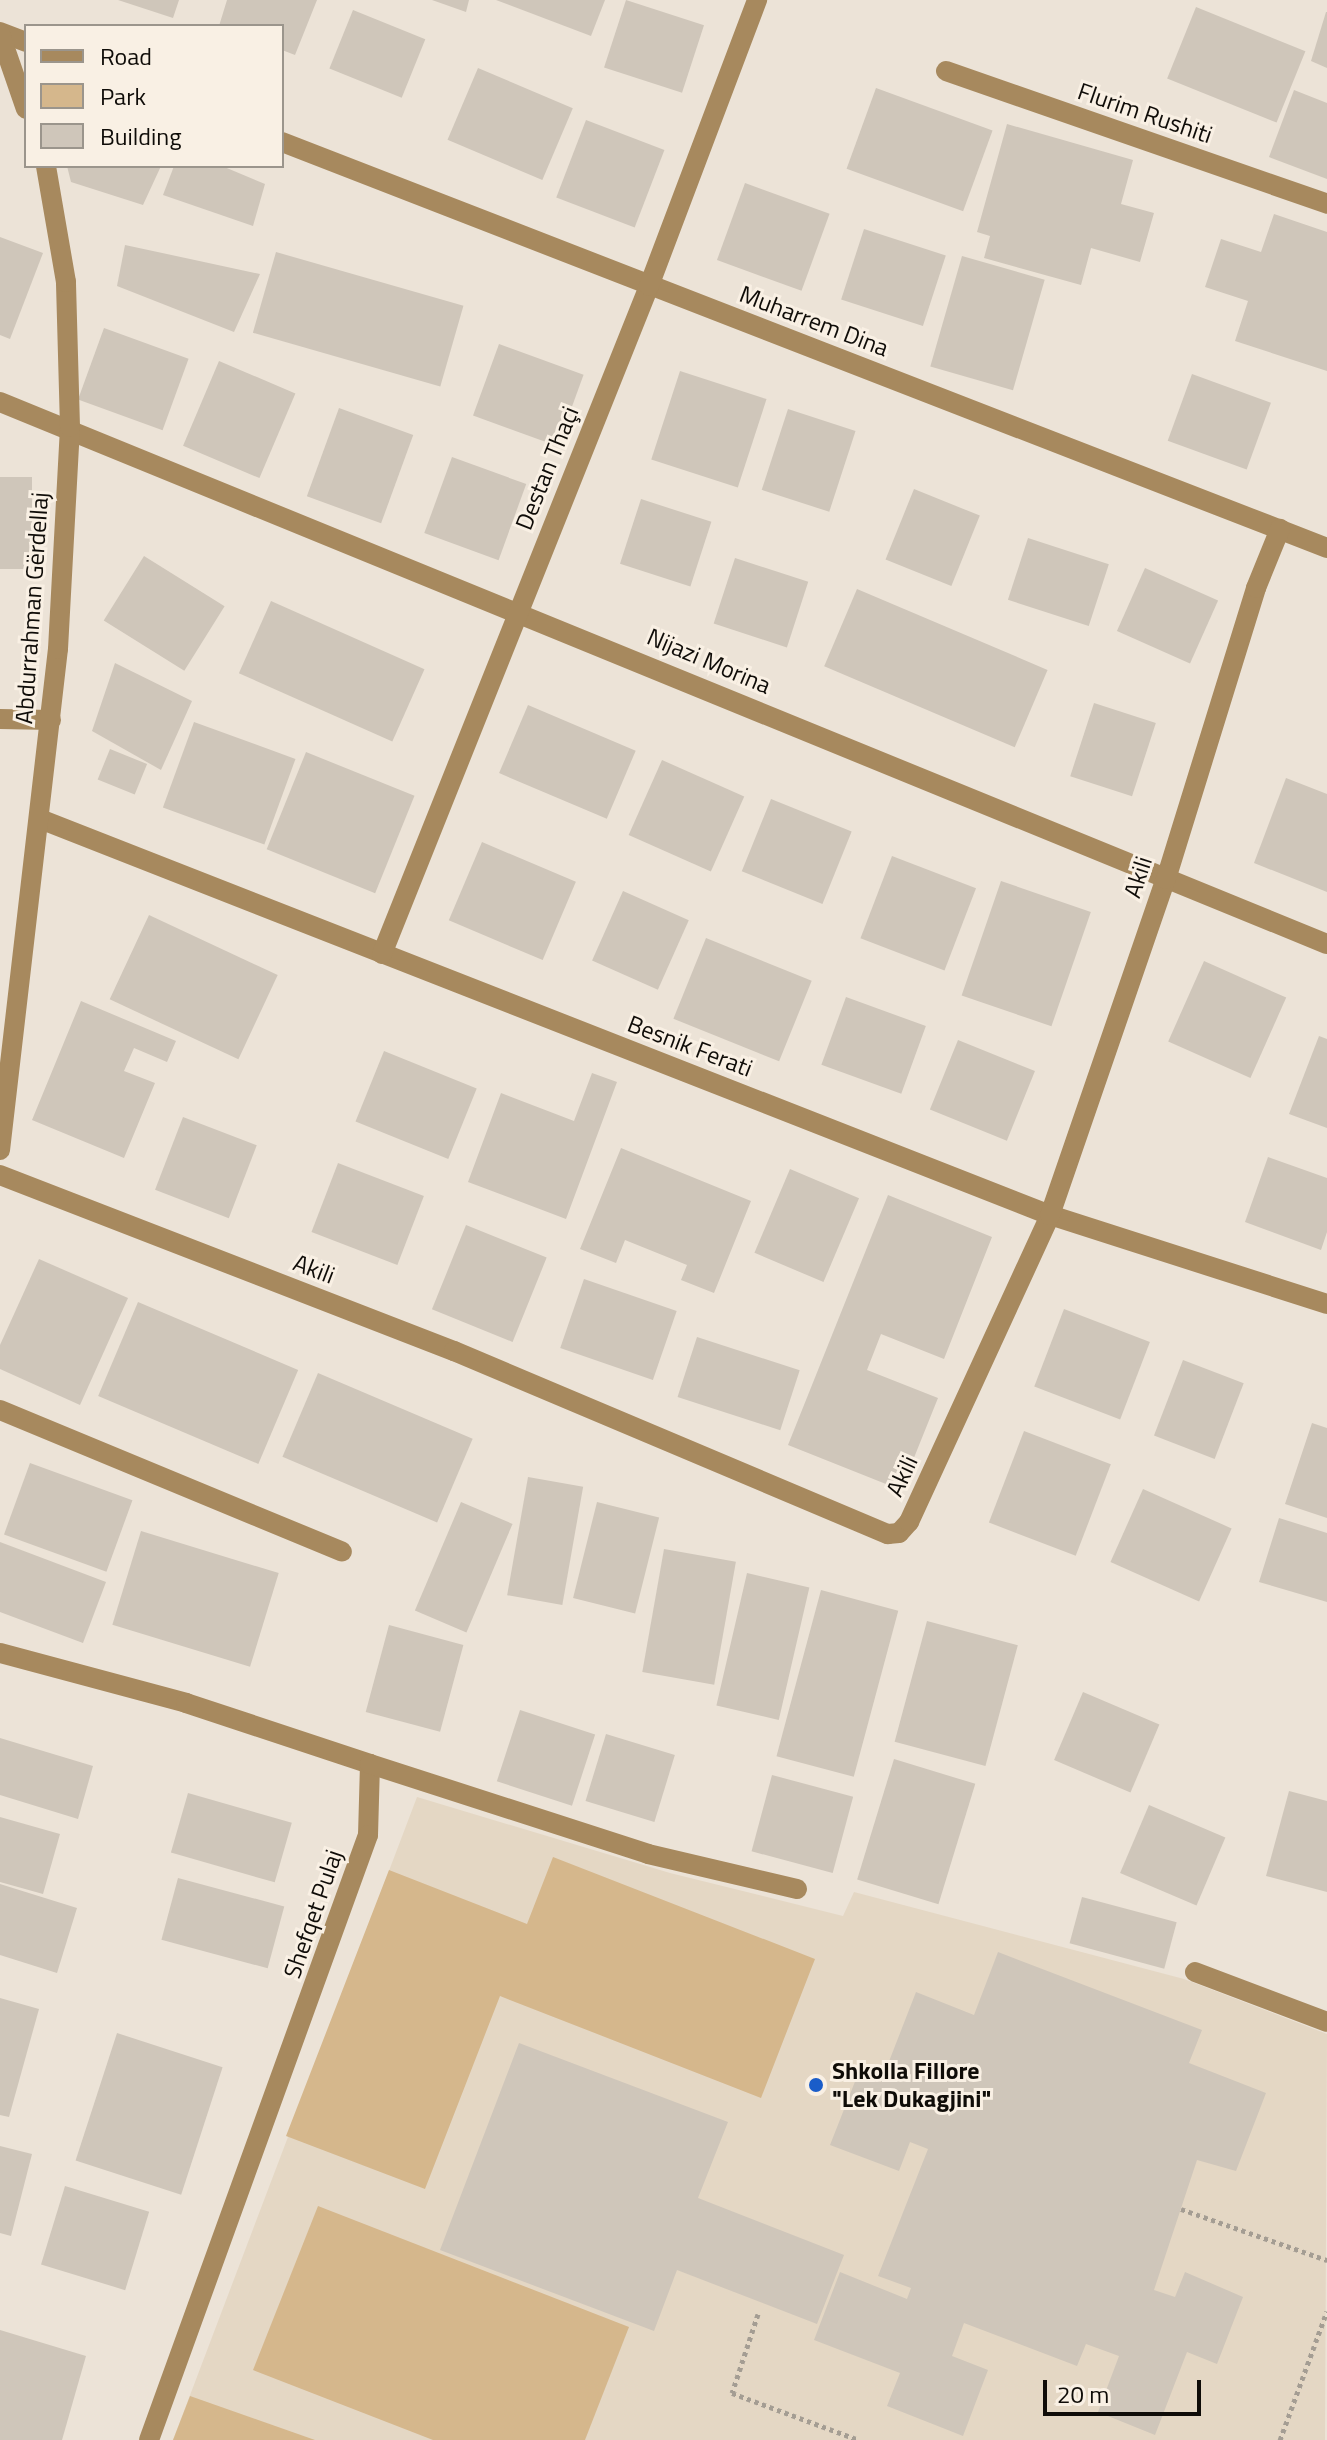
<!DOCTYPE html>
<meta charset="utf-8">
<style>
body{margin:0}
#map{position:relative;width:1327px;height:2440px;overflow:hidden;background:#ece3d7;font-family:"Titillium Web",sans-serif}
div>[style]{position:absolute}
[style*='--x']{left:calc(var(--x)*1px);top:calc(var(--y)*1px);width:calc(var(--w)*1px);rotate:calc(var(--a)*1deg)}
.built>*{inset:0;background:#e4d7c4}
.green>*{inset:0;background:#d5b78c}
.building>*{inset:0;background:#cfc6ba;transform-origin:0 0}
.path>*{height:5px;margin-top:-2.5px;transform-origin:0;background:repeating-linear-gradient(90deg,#a49d93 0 4px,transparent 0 8px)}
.minor>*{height:20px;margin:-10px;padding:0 10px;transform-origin:10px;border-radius:10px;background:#a7895e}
.dots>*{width:22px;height:22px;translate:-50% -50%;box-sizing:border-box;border:4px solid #f9f0e4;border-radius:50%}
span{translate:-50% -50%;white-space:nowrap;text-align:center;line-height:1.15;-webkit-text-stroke:6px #f9f0e4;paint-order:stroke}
.street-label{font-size:24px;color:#0f0c08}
.poi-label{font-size:24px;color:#0f0c08;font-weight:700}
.left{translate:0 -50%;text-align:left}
.legend{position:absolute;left:24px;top:24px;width:260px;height:144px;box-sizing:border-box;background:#f9f0e4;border:2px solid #9b958c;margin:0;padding:10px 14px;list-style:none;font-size:24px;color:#0f0c08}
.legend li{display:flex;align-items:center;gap:16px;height:40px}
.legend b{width:40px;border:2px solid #9b958c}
.scale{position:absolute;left:1043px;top:2380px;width:158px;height:36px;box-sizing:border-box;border:4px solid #0f0c08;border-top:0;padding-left:10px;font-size:24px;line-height:28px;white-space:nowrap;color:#0f0c08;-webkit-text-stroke:6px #f9f0e4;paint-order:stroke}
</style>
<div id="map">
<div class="built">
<div style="clip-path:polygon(417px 1797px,670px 1873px,843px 1916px,854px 1892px,1184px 1979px,1327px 2034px,1325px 2440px,173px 2440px)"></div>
</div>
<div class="green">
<div style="clip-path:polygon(553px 1857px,815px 1959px,761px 2098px,500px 1996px,425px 2189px,286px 2136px,389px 1870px,527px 1924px)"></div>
<div style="clip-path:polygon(318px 2206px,629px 2327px,585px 2440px,433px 2440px,253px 2370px)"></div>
<div style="clip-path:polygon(190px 2396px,315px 2440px,173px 2440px)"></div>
</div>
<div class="building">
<div style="clip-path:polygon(118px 0,179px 0,173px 18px)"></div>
<div style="clip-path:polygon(227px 0,317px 0,295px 55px,282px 50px,282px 26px,219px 26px)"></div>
<div style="clip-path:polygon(432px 0,469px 0,466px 12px)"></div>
<div style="clip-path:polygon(496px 0,605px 0,591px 36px)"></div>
<div style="left:626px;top:0;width:82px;height:71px;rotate:18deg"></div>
<div style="left:1196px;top:7px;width:118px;height:77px;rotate:22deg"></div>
<div style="left:353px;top:10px;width:78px;height:63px;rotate:22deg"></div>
<div style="clip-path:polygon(1326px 12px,1327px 12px,1327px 68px,1311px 61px)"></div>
<div style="left:478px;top:68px;width:103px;height:78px;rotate:23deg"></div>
<div style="left:876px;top:88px;width:124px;height:86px;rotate:20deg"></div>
<div style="clip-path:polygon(1294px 90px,1327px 103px,1327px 179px,1269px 157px)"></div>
<div style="left:586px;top:120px;width:84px;height:83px;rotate:21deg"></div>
<div style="clip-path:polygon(1007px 124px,1133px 160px,1121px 204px,1154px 213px,1140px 262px,1091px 248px,1081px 285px,984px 258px,990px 236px,977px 232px)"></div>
<div style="clip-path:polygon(67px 166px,161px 166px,143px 205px,71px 182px)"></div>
<div style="clip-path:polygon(174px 166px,222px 166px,265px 184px,253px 226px,163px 195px)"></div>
<div style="left:745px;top:183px;width:90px;height:82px;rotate:20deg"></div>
<div style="clip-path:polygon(1274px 214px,1327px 232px,1327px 371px,1235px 341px,1248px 301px,1205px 287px,1221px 239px,1261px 252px)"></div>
<div style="left:864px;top:229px;width:86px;height:74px;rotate:18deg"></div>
<div style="clip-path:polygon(0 237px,43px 253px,10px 339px,0 335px)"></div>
<div style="clip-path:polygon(125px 245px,260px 274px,234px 332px,117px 286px)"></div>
<div style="left:276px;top:252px;width:195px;height:84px;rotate:16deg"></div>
<div style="left:962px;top:256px;width:86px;height:115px;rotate:16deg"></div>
<div style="left:104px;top:328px;width:90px;height:76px;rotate:20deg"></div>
<div style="left:499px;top:344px;width:90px;height:76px;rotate:20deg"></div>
<div style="left:219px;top:361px;width:83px;height:92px;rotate:23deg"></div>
<div style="left:680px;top:371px;width:91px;height:93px;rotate:18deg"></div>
<div style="left:1192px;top:374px;width:84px;height:71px;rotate:20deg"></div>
<div style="left:339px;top:408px;width:79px;height:94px;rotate:20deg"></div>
<div style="left:788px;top:409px;width:71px;height:85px;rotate:18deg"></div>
<div style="left:452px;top:457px;width:79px;height:81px;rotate:20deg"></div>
<div style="left:0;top:477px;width:32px;height:92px"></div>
<div style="left:914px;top:489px;width:71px;height:76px;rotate:22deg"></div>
<div style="left:641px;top:499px;width:74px;height:68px;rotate:18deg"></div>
<div style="left:1028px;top:538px;width:85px;height:65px;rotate:18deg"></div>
<div style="left:144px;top:556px;width:95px;height:76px;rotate:32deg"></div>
<div style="left:735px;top:558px;width:77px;height:69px;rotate:18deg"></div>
<div style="left:1145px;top:568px;width:80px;height:69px;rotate:24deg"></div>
<div style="left:857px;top:589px;width:207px;height:84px;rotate:23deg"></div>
<div style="left:271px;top:601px;width:168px;height:79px;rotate:24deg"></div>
<div style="clip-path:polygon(115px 663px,192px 701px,161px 770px,92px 731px)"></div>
<div style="left:1094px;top:703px;width:65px;height:77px;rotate:18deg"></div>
<div style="left:528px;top:705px;width:117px;height:74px;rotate:23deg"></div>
<div style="left:194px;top:722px;width:108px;height:91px;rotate:20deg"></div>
<div style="left:110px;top:749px;width:40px;height:33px;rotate:22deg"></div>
<div style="left:306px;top:752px;width:117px;height:105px;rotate:22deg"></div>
<div style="left:662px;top:760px;width:90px;height:82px;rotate:24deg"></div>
<div style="clip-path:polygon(1286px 778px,1327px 794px,1327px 892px,1254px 863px)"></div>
<div style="left:771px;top:799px;width:87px;height:78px;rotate:22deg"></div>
<div style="left:482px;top:842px;width:102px;height:85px;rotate:23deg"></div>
<div style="left:892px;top:856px;width:90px;height:88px;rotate:21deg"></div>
<div style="left:1001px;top:881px;width:95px;height:121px;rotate:19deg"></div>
<div style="left:623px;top:891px;width:72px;height:76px;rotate:24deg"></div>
<div style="left:149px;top:915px;width:142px;height:93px;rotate:25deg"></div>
<div style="left:706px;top:938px;width:114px;height:87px;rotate:22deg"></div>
<div style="left:1204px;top:961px;width:90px;height:88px;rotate:24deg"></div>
<div style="left:846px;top:997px;width:85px;height:72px;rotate:20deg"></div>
<div style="clip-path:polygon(81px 1001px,176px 1041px,167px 1062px,134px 1048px,124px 1071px,155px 1083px,124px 1158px,32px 1120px)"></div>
<div style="clip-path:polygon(1319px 1036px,1327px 1039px,1327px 1128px,1289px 1114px)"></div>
<div style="left:958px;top:1040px;width:83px;height:75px;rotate:22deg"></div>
<div style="left:384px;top:1051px;width:100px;height:76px;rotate:22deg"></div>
<div style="clip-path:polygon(592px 1073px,617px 1082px,566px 1219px,468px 1182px,501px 1093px,574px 1121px)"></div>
<div style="left:183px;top:1117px;width:79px;height:78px;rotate:21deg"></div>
<div style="clip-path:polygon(621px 1148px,751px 1201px,714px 1293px,681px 1280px,687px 1265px,625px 1240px,616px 1263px,580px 1249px)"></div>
<div style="clip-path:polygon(1268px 1157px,1327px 1178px,1327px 1232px,1321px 1250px,1245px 1222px)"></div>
<div style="left:338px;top:1163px;width:92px;height:74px;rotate:21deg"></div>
<div style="left:790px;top:1169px;width:75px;height:91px;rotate:23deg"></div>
<div style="clip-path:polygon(888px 1195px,992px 1237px,944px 1359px,881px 1334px,867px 1370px,938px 1398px,901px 1490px,788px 1445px)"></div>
<div style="left:466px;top:1225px;width:87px;height:91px;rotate:22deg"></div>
<div style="clip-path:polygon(39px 1259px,128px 1298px,80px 1405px,0 1369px,0 1345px)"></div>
<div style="left:584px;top:1279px;width:98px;height:73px;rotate:19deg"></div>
<div style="left:138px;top:1302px;width:174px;height:102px;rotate:23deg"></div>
<div style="left:1064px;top:1309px;width:92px;height:83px;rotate:21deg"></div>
<div style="left:697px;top:1337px;width:108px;height:63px;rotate:18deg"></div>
<div style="left:1183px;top:1360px;width:65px;height:81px;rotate:21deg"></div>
<div style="left:318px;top:1373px;width:168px;height:91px;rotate:23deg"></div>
<div style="clip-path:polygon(1312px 1423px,1327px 1428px,1327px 1518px,1285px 1504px)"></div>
<div style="left:1024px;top:1431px;width:93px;height:98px;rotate:21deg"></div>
<div style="left:30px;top:1463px;width:109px;height:76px;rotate:20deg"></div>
<div style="left:528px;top:1477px;width:56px;height:120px;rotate:10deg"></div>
<div style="left:1143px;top:1489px;width:97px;height:80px;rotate:24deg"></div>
<div style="left:461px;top:1502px;width:56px;height:118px;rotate:23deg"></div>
<div style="left:597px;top:1502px;width:64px;height:99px;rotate:14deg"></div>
<div style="clip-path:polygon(1279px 1518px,1327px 1533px,1327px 1602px,1259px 1582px)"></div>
<div style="left:141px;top:1531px;width:144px;height:98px;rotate:17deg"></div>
<div style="clip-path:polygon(0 1542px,106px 1582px,83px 1643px,0 1612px)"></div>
<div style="left:664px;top:1549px;width:73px;height:125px;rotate:10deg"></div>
<div style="left:747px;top:1573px;width:64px;height:136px;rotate:13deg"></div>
<div style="left:821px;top:1590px;width:80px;height:172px;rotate:15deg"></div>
<div style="left:927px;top:1621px;width:94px;height:125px;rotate:15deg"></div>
<div style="left:389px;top:1625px;width:77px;height:90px;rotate:15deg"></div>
<div style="left:1083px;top:1692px;width:83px;height:74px;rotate:23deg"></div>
<div style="left:520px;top:1710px;width:79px;height:75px;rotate:18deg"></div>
<div style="left:606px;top:1734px;width:72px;height:70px;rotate:17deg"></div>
<div style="clip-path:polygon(0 1738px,93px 1766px,78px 1819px,0 1795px)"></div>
<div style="left:894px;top:1759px;width:85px;height:126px;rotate:17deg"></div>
<div style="left:772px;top:1775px;width:84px;height:79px;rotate:15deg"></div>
<div style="clip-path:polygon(1289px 1791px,1327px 1801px,1327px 1892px,1266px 1876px)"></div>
<div style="left:188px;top:1793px;width:108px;height:62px;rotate:16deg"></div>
<div style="left:1149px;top:1805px;width:83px;height:74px;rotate:23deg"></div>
<div style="clip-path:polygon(0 1817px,60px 1834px,43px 1894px,0 1882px)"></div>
<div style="left:178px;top:1878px;width:110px;height:64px;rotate:15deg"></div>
<div style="clip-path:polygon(0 1884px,77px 1908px,57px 1973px,0 1955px)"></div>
<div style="left:1082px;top:1897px;width:98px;height:48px;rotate:15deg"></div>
<div style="clip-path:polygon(998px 1952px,1202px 2030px,1189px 2063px,1266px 2093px,1236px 2171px,1197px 2160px,1154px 2290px,1175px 2297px,1185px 2272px,1243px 2297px,1217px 2364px,1187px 2352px,1155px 2435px,1098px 2412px,1119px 2356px,1086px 2344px,1077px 2366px,964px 2323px,952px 2356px,988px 2370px,963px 2436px,887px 2406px,900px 2373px,814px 2340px,840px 2272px,907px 2299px,911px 2288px,878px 2276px,928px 2149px,910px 2142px,899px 2171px,830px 2145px,858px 2074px,881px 2082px,916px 1992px,974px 2015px)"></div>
<div style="clip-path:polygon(0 1998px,39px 2009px,9px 2117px,0 2115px)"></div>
<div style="left:117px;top:2033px;width:111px;height:134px;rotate:18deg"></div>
<div style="clip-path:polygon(519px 2043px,728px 2122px,698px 2198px,844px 2255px,817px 2324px,677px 2270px,654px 2331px,440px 2250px)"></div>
<div style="clip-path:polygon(0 2146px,32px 2154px,11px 2236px,0 2233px)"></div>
<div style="left:65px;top:2186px;width:88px;height:82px;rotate:17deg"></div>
<div style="clip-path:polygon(0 2330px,86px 2356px,62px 2440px,0 2440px)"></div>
</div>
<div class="path">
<div style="--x:1181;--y:2209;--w:155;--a:19.3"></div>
<div style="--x:758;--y:2314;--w:83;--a:108.2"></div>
<div style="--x:732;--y:2393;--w:135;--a:20.3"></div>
<div style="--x:1280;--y:2440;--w:137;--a:-70"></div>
</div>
<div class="minor">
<div style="--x:0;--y:32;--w:28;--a:21"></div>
<div style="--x:0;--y:34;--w:79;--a:70.9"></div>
<div style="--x:946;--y:71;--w:404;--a:19.2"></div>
<div style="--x:282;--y:142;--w:1121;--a:21.23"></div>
<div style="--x:0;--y:402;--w:1433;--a:22.22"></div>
<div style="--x:0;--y:719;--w:51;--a:1.1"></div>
<div style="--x:40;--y:819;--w:1085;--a:21.41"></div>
<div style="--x:1050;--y:1215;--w:291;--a:17.8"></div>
<div style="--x:382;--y:954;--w:719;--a:-68.21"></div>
<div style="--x:649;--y:286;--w:306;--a:-69.3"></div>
<div style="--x:0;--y:1150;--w:504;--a:-83.4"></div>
<div style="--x:58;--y:649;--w:222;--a:-86.9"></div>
<div style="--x:70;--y:427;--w:145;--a:-91.6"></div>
<div style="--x:66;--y:282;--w:118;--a:-99.8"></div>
<div style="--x:0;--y:1175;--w:487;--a:21.2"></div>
<div style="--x:454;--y:1351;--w:471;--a:22.9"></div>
<div style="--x:888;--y:1534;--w:11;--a:-5"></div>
<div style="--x:899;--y:1533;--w:15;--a:-48"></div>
<div style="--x:909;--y:1522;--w:338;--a:-65.3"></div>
<div style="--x:1050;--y:1215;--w:355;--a:-71"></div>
<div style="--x:1166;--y:879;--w:305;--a:-72.8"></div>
<div style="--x:1256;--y:588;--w:64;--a:-67.9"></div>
<div style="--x:0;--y:1410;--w:370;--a:22.5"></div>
<div style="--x:0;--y:1653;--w:193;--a:15"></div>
<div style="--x:186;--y:1703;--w:194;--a:18.3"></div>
<div style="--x:370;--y:1764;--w:71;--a:91.6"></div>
<div style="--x:368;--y:1835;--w:643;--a:109.9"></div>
<div style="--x:370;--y:1764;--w:292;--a:17.9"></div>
<div style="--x:648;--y:1854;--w:153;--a:13.2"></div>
<div style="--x:1195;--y:1972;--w:141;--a:20.7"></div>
</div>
<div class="dots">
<div style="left:816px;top:2085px;background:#1a5dc9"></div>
</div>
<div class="street-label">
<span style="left:1145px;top:113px;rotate:19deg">Flurim Rushiti</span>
<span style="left:814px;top:321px;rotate:21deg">Muharrem Dina</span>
<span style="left:547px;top:468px;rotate:-68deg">Destan Thaçi</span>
<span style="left:32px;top:608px;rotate:-86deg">Abdurrahman Gërdellaj</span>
<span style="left:709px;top:661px;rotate:23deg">Nijazi Morina</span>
<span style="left:1138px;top:877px;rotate:-72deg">Akili</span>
<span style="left:690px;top:1046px;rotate:21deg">Besnik Ferati</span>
<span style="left:314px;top:1269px;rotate:21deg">Akili</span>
<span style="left:902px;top:1476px;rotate:-65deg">Akili</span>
<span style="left:313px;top:1914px;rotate:-71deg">Shefqet Pulaj</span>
</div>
<div class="poi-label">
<span class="left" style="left:832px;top:2085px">Shkolla Fillore<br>"Lek Dukagjini"</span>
</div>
<ul class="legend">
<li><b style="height:10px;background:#a7895e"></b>Road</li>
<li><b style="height:22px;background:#d5b78c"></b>Park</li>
<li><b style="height:22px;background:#cfc6ba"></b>Building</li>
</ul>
<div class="scale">20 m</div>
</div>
